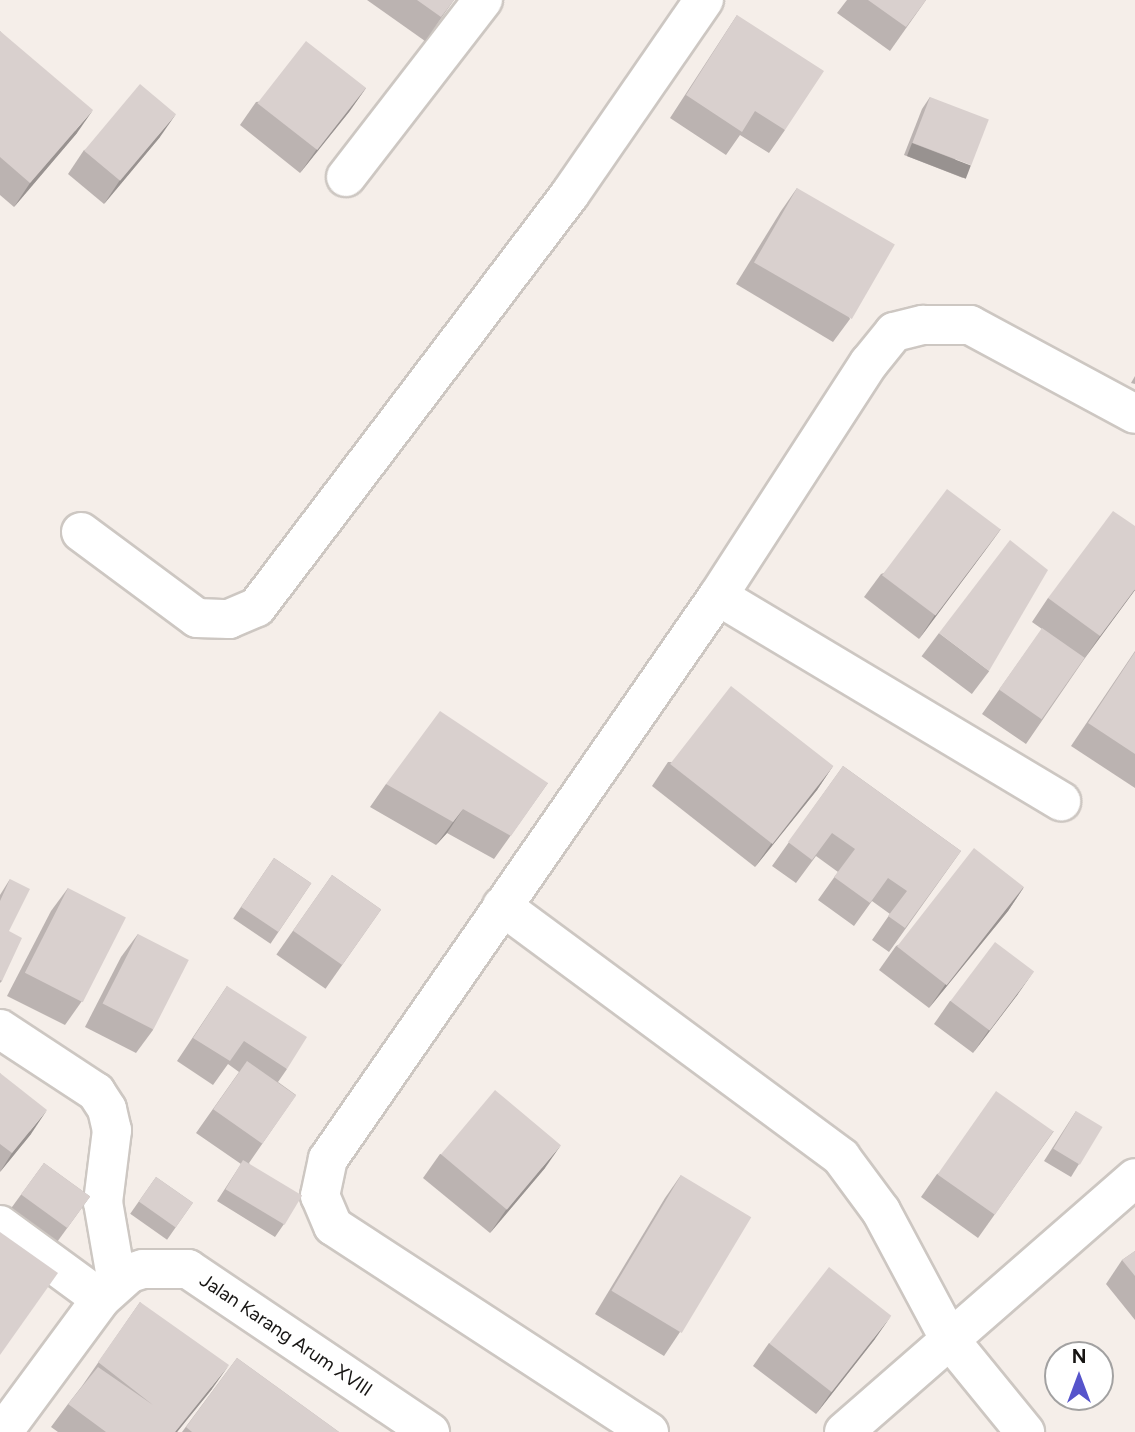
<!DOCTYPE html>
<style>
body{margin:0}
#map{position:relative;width:1135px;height:1432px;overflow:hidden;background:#f5eee9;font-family:Figtree,sans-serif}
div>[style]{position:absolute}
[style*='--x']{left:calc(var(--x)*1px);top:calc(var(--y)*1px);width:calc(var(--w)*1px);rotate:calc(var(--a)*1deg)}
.roads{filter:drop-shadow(2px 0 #cdc7c2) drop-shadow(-2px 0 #cdc7c2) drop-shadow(0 2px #cdc7c2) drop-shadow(0 -2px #cdc7c2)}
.minor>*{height:38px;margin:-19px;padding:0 19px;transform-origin:19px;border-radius:19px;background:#fff}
.wall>*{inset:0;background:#bbb3b1;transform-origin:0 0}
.shaded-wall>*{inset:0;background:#989290;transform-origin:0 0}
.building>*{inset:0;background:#d9d0ce;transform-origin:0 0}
span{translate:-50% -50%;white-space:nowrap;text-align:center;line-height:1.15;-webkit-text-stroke:6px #fff;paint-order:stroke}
.street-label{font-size:19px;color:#171513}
.north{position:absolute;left:1044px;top:1341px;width:70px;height:70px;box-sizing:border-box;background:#fff;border:2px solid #a2a1a1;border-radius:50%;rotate:0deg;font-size:19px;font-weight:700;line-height:28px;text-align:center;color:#171513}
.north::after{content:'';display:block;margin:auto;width:24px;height:32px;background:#5654cb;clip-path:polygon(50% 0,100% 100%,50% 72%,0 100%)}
</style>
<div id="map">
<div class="roads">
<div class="minor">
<div style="--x:346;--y:177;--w:224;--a:-52.3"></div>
<div style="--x:81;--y:532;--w:144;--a:36.6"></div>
<div style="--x:197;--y:618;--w:32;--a:2"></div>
<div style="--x:229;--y:619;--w:30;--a:-23"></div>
<div style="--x:257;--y:607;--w:518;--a:-52.84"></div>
<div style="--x:570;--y:194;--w:236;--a:-55.4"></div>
<div style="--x:718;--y:596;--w:400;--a:30.9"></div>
<div style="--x:502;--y:906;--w:422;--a:36.5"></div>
<div style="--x:841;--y:1157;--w:67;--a:53.5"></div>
<div style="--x:881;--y:1211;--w:146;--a:61.9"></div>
<div style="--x:950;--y:1340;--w:119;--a:50.8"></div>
<div style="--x:0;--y:1029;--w:115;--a:33.3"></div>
<div style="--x:96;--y:1092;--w:20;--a:57"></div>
<div style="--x:107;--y:1109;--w:22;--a:77"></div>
<div style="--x:112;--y:1130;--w:73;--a:97.1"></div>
<div style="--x:103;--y:1202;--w:82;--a:80.2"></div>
<div style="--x:0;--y:1225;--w:125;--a:36.2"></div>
<div style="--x:101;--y:1299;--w:165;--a:126.4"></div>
<div style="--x:101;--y:1299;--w:39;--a:-42"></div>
<div style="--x:130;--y:1273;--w:14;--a:-17"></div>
<div style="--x:143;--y:1269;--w:45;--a:0"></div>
<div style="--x:188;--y:1269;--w:292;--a:34"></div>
<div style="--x:649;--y:1432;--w:377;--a:-146.9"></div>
<div style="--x:333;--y:1226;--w:33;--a:-113"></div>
<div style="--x:320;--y:1196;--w:38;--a:-78"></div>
<div style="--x:328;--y:1159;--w:685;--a:-55.29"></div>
<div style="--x:718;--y:596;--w:278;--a:-57.1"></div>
<div style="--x:869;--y:363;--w:40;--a:-51"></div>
<div style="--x:894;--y:332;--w:30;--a:-14"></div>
<div style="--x:923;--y:325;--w:47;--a:0"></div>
<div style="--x:970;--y:325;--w:187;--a:28.3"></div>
<div style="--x:844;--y:1432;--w:386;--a:-41.1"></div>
</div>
</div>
<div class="wall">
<div style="clip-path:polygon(367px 0,454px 0,425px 41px)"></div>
<div style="clip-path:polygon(847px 0,926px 0,890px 51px,837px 13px)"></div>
<div style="clip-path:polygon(737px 15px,785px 130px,769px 153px,740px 135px,726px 155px,670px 118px)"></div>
<div style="clip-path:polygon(0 31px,77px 133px,14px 207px,0 195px)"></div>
<div style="clip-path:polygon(366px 88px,349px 112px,300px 173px,240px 125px,256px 102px)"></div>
<div style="clip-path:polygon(930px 97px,963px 178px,904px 155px,922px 109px)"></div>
<div style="clip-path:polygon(160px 137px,104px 204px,68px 174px,84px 150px)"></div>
<div style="clip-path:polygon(797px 188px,850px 319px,833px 342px,736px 284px,781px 211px)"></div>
<div style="clip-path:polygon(1135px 376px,1135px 384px,1131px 383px)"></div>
<div style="clip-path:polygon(1001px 529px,984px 552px,919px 639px,864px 597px,881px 574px)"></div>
<div style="clip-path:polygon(1135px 590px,1085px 658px,1026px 744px,982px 714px,1042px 629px,1032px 622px,1048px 598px)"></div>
<div style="left:939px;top:633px;width:63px;height:29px;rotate:37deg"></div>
<div style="clip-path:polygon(1135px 651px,1135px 788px,1071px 746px)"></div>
<div style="clip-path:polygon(668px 762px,833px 766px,817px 790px,755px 867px,652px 786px)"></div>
<div style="clip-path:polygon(843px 766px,961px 851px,889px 952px,872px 940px,890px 914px,872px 901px,854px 926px,818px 900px,838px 872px,816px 856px,796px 883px,772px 866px)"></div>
<div style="clip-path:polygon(548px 783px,494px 859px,447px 833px,436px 845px,370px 807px,386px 784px)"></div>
<div style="left:274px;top:858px;width:45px;height:73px;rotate:34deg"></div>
<div style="left:332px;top:875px;width:60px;height:97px;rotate:35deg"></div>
<div style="clip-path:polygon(10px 879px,2px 981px,0 983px,0 895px)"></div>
<div style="clip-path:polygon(1024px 887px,1008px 911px,929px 1008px,879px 970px,896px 946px)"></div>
<div style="clip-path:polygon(68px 888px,82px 1001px,65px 1025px,7px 996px,51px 911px)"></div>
<div style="clip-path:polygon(138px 934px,153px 1030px,136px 1053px,85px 1027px,121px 957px)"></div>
<div style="clip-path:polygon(227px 986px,287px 1069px,278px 1082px,296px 1095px,249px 1163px,284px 1224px,275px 1237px,217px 1201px,241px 1164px,196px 1133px,239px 1072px,228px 1064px,213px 1085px,177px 1061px)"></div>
<div style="clip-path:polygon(1018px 994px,973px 1053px,934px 1024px,950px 1001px)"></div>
<div style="clip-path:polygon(0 1073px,31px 1134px,0 1172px)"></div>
<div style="clip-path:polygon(1076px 1111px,1079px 1164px,1071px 1177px,1044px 1161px)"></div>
<div style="clip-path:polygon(1054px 1131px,978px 1238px,921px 1197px,937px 1174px)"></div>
<div style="clip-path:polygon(440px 1154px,545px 1168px,490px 1233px,423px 1178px)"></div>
<div style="left:44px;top:1163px;width:57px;height:55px;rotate:36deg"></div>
<div style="clip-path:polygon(681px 1175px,680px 1332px,664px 1356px,595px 1314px,665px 1198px)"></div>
<div style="left:156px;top:1177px;width:45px;height:45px;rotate:35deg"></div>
<div style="clip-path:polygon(1135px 1251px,1135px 1320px,1106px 1284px,1122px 1260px)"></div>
<div style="clip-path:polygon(140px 1302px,212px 1389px,177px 1432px,58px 1432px,51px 1427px,68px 1404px,82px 1386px)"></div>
<div style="clip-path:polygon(875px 1339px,816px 1414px,753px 1366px,769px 1343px)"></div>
<div style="clip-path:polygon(237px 1358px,339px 1432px,182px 1432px)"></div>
</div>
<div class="shaded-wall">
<div style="clip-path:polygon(366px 88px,349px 112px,300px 173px,317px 149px)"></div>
<div style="clip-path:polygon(93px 110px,77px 133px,14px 207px,30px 183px)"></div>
<div style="clip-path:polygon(176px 114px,160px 137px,104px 204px,120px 180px)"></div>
<div style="left:912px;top:143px;width:63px;height:14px;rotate:21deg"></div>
<div style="clip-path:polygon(1001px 529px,984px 552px,919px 639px,935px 615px)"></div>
<div style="clip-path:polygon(1135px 589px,1135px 590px,1084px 659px,1100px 636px)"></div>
<div style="clip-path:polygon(833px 766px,817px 790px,755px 867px,771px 844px)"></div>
<div style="clip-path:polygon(463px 809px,447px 833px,436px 845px,453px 822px)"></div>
<div style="clip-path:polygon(1024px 887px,1008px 911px,929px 1008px,945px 985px)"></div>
<div style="clip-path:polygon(1034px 971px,1018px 994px,973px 1053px,989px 1030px)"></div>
<div style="clip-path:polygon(47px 1110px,31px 1134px,0 1172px,12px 1153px)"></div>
<div style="clip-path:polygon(561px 1145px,545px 1168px,490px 1233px,506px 1210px)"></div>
<div style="clip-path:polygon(891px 1316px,875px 1339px,816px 1414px,832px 1391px)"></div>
<div style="clip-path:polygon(229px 1365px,212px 1389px,177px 1432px,175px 1432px)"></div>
</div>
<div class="building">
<div style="clip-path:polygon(417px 0,454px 0,441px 17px)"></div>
<div style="clip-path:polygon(868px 0,926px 0,906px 27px)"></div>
<div style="clip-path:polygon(737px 15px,824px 71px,785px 130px,755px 111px,742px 132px,686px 95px)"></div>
<div style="clip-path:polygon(0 31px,93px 110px,30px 183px,0 157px)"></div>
<div style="left:306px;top:41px;width:76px;height:79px;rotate:38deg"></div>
<div style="left:140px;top:84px;width:47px;height:87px;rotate:40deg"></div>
<div style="left:930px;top:97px;width:63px;height:49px;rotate:21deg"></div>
<div style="left:797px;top:188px;width:113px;height:86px;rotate:30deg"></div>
<div style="left:947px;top:489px;width:67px;height:108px;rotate:37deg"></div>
<div style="clip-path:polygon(1113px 511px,1135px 526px,1135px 589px,1100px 636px,1048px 598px)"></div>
<div style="clip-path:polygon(1010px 540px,1048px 570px,989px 671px,939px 633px)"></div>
<div style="left:1042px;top:628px;width:52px;height:75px;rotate:35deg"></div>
<div style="clip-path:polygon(1135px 652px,1135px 754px,1088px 723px)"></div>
<div style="left:731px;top:686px;width:130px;height:99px;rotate:38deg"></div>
<div style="clip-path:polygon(440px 711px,548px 783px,511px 836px,463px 809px,453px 822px,386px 784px)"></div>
<div style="clip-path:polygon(843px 766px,961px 851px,905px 928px,888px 916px,907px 891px,888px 878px,870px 903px,834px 877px,855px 849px,832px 833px,812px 860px,788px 842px)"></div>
<div style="left:974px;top:848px;width:63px;height:125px;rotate:38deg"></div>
<div style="left:274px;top:858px;width:45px;height:59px;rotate:34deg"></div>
<div style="left:332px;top:875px;width:60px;height:68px;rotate:35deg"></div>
<div style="clip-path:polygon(10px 879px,30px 889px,9px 931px,22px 938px,2px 981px,0 980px,0 901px)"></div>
<div style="left:68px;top:888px;width:65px;height:95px;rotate:27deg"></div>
<div style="left:138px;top:934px;width:57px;height:78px;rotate:27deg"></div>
<div style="left:995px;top:942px;width:49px;height:74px;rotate:37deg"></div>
<div style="clip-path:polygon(227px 986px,307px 1037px,287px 1069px,244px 1041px,230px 1061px,193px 1038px)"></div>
<div style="left:247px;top:1061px;width:60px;height:59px;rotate:35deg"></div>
<div style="clip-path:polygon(0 1073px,47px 1110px,12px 1153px,0 1144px)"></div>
<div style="left:495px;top:1090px;width:86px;height:84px;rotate:40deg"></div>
<div style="left:996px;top:1091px;width:70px;height:102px;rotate:35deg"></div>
<div style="left:1076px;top:1111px;width:31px;height:44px;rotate:31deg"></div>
<div style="left:243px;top:1160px;width:69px;height:34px;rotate:31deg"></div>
<div style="left:44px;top:1163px;width:57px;height:39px;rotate:36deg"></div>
<div style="left:681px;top:1175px;width:82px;height:135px;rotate:31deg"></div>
<div style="left:156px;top:1177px;width:45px;height:30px;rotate:35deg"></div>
<div style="clip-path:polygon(0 1232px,58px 1273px,0 1355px)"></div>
<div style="clip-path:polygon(1135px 1251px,1135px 1276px,1122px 1260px)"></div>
<div style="left:829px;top:1267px;width:79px;height:97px;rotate:38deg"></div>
<div style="clip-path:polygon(140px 1302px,229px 1365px,175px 1432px,106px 1432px,68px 1404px,98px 1367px,153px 1405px,98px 1362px)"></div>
<div style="clip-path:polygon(237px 1358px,339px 1432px,192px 1432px,186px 1427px)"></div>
</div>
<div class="street-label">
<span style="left:286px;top:1335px;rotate:34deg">Jalan Karang Arum XVIII</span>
</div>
<div class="north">N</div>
</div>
